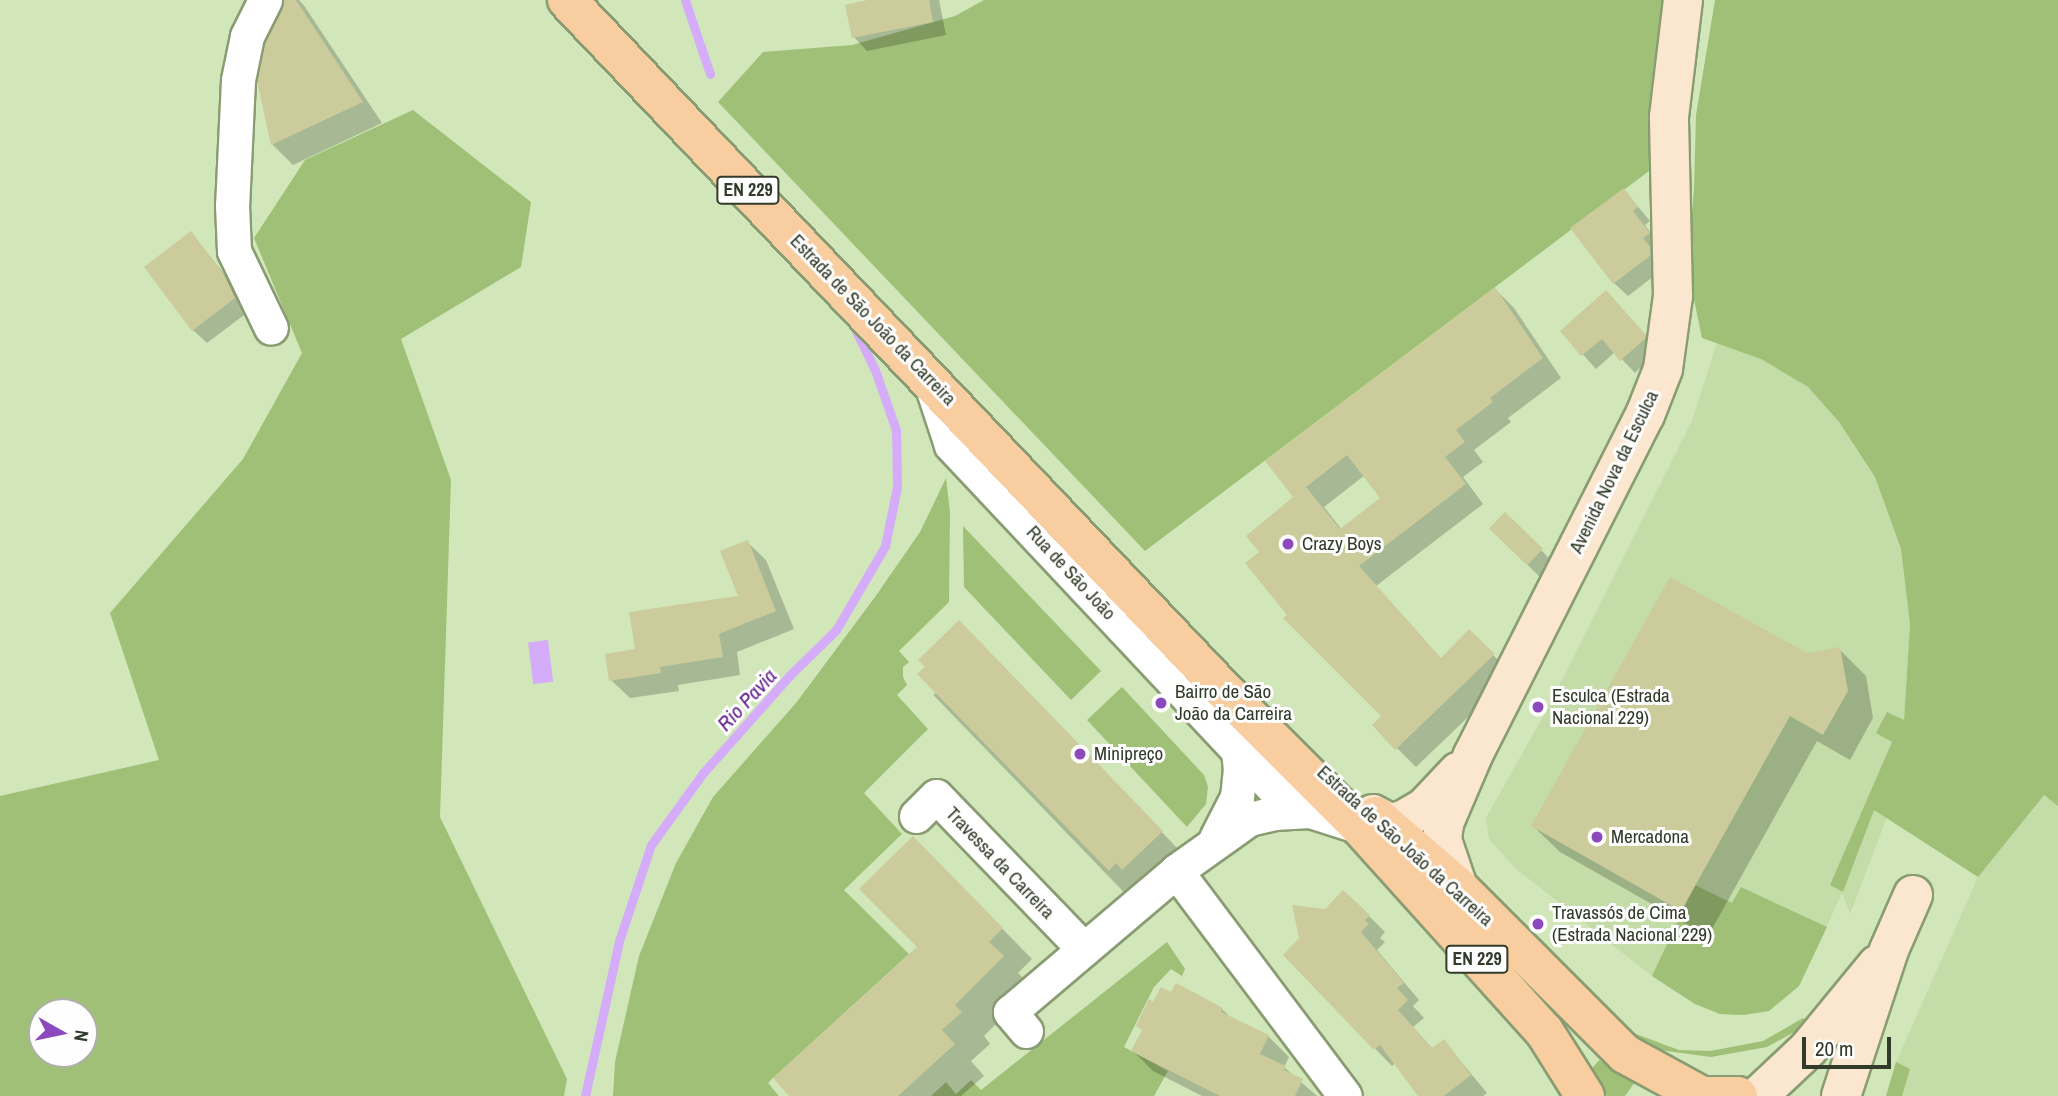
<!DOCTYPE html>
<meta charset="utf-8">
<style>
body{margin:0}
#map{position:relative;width:2058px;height:1096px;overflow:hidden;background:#d1e6b9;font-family:"Archivo Narrow",sans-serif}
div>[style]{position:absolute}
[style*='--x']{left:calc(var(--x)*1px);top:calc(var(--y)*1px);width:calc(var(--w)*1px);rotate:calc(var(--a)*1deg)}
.built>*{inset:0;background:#c4dca8}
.green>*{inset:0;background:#a0c077}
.water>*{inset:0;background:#d5acfa;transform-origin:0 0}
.shadow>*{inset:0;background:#0003;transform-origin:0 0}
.stream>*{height:9px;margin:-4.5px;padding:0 4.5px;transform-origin:4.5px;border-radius:4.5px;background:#d5acfa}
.building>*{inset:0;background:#cbcb9b;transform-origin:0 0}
.roads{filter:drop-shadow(2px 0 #899c72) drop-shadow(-2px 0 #899c72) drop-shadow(0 2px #899c72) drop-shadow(0 -2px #899c72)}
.street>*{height:33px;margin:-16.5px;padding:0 16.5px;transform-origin:16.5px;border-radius:16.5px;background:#fff}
.secondary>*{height:38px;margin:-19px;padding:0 19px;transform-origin:19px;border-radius:19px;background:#fbe7cf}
.primary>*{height:38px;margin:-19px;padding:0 19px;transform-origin:19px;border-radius:19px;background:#f8cea0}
.dots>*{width:19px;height:19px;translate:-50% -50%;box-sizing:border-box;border:4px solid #fefefe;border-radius:50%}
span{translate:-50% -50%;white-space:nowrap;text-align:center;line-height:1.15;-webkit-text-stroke:6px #fefefe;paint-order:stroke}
.shield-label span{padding:2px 5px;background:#fefefe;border:2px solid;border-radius:5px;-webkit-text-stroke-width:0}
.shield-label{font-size:18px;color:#323a29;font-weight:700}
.street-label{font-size:19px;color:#323a29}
.poi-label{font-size:19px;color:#323a29}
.left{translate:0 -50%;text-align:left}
.water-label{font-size:21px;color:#652091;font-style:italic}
.north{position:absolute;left:28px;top:998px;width:70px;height:70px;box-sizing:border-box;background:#fefefe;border:2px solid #acb0a9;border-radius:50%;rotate:99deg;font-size:19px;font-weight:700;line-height:28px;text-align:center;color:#323a29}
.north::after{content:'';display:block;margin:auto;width:24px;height:32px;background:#8c49bd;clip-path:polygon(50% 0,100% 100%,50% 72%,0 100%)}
.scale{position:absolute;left:1802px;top:1037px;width:89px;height:32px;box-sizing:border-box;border:4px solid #323a29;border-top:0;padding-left:9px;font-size:21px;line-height:24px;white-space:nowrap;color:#323a29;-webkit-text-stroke:5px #fefefe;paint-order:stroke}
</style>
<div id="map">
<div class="built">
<div style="clip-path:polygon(1717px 342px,1761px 359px,1808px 387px,1839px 422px,1875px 477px,1901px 549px,1910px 624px,1904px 720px,2044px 795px,2058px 806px,2058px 1096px,1889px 1096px,1896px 1062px,1978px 877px,1887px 817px,1850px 914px,1842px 893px,1799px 986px,1769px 1011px,1743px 1015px,1720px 1014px,1695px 1004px,1652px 976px,1515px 868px,1489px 839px,1486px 818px,1549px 706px,1692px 421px)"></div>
</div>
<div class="green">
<div style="clip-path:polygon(984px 0,1665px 0,1649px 171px,1145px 551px,718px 102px,763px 52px,852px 45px,955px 16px)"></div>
<div style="clip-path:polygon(1715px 0,2058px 0,2058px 806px,2044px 795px,1978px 877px,1874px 810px,1843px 892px,1830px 885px,1892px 742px,1876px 733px,1887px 712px,1904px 720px,1910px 624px,1901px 549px,1875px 477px,1839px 422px,1808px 387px,1761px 359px,1702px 338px,1687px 266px,1694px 189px,1696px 115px)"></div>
<div style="clip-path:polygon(evenodd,413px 110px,531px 202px,521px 267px,401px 339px,451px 480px,440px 817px,567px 1079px,564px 1096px,0 1096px,0 796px,159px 760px,110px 613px,243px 459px,302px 353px,254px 238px,305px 160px,413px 110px,42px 1012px,84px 1012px,84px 1054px,42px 1054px,42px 1012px)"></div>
<div style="clip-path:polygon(946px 478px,950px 512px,949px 602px,899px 651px,909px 662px,903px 667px,903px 677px,907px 685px,897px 695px,928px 729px,864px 793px,902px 834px,844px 890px,909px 954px,773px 1078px,768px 1083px,779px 1096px,613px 1096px,615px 1062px,639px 956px,676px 863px,713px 797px,796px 703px,875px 597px,920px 532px)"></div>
<div style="clip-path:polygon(963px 526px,1101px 671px,1071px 700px,964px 587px)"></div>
<div style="clip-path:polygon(1122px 687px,1204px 775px,1208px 787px,1206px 804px,1187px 827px,1087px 720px)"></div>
<div style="clip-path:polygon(1695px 885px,1732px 903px,1741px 887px,1827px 927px,1799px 986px,1769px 1011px,1743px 1015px,1720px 1014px,1695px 1004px,1652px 976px)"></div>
<div style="clip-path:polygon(1167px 942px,1185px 969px,1182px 976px,1171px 969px,1154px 987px,1124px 1047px,1168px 1071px,1154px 1096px,931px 1096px,946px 1082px,956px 1094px,971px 1080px,981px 1090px)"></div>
<div style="clip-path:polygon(1803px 1018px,1809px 1022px,1805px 1026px,1767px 1047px,1711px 1057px,1652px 1049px,1622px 1036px,1628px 1031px,1679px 1050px,1710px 1051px,1763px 1041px)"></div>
<div style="clip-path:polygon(1599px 1060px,1635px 1082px,1625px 1096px,1607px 1096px,1590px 1071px)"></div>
<div style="clip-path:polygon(1896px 1062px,1910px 1069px,1902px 1096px,1886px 1096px)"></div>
</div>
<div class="water">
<div style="left:548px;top:640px;width:42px;height:20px;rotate:83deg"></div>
</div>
<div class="shadow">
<div style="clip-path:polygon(284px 0,299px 0,305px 7px,382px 123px,293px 165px,273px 145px,259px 81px,284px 8px)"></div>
<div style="clip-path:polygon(875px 0,939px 0,946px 35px,867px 51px,854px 37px)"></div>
<div style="clip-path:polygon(1624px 190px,1650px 221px,1645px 225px,1662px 248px,1663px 269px,1628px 296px,1614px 283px)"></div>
<div style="clip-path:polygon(191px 233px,237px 290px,248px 312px,207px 343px,193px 330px)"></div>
<div style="clip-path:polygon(evenodd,1495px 289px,1514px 308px,1561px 378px,1508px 418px,1511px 422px,1474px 450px,1483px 462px,1463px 477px,1483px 504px,1376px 586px,1442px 660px,1469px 632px,1513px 674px,1416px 767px,1374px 725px,1383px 717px,1286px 618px,1289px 615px,1261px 552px,1296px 497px,1267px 461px,1495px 289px,1365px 475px,1383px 498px,1342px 530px,1324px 507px,1365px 475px)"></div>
<div style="clip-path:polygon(1606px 292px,1658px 350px,1635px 373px,1615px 352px,1596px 369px,1562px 331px)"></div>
<div style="left:1505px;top:514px;width:71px;height:20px;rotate:45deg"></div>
<div style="clip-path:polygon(747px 542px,766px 560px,794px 629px,737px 652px,740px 675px,678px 685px,679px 691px,630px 698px,611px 680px,637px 651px,740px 597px)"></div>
<div style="left:983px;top:647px;width:292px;height:69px;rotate:46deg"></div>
<div style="clip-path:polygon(1839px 649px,1866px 676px,1873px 718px,1850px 760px,1817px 741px,1708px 936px,1560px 852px,1533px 826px,1806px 655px)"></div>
<div style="clip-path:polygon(943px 868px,1032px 959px,1018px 973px,1033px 987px,984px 1036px,990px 1044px,971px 1061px,984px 1076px,961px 1096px,791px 1096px,919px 947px)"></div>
<div style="clip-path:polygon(1369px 916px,1385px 932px,1380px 938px,1385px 942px,1377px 950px,1419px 1000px,1413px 1006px,1424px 1018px,1413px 1027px,1433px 1049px,1444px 1041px,1487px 1093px,1483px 1096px,1420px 1096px,1395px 1063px,1392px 1066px,1285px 955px)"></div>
<div style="clip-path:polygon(1222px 1009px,1233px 1020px,1268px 1036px,1289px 1057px,1284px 1067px,1317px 1096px,1202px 1096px,1153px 1071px,1133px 1051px,1143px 1031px,1138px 1026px)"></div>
</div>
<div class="stream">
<div style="--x:685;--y:0;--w:78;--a:71.3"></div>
<div style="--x:585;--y:1096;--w:159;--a:-77.6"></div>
<div style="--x:619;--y:941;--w:101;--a:-71.6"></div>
<div style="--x:651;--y:845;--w:89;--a:-54.2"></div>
<div style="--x:703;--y:773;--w:130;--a:-48.4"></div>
<div style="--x:789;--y:676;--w:66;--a:-44.4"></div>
<div style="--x:836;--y:630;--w:97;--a:-59.7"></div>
<div style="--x:885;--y:546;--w:60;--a:-78.5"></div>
<div style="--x:897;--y:487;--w:57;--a:-91"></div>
<div style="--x:896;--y:430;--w:64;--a:-109.3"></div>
<div style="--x:875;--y:370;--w:43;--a:-116"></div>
</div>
<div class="building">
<div style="clip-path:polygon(284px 0,296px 0,363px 102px,271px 145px,257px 81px,265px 42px)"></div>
<div style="clip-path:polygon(867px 0,929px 0,933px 22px,852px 38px,845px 5px)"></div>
<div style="clip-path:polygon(1624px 188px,1638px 207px,1633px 211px,1650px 233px,1643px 238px,1650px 247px,1650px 256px,1613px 284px,1570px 228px)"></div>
<div style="clip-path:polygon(191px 231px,224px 275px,235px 298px,192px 331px,144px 267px)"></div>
<div style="clip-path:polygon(evenodd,1495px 287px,1543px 358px,1490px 398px,1493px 402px,1456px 430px,1465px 442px,1445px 457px,1466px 484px,1359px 566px,1441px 658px,1469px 629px,1495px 654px,1395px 750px,1372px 725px,1381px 716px,1283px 618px,1287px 615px,1245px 563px,1259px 552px,1246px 536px,1304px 488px,1293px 497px,1265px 461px,1495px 287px,1347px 455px,1380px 498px,1340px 529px,1306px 487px,1347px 455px)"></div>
<div style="clip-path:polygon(1606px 290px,1646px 335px,1645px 339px,1620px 361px,1602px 339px,1581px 356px,1560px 331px)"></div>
<div style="left:1505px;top:512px;width:53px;height:23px;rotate:44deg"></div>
<div style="clip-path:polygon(748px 540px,776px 611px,719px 634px,723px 657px,660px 667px,661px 673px,609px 681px,605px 654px,635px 649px,629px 612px,738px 596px,720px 551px)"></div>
<div style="clip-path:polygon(1670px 577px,1807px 653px,1840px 647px,1848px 691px,1823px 735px,1790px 716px,1681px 911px,1531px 826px)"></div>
<div style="clip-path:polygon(959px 620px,1163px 831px,1122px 870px,1116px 863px,1109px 871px,917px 674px,925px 667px,918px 660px)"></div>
<div style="clip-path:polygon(913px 836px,1003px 928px,989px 942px,1004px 956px,955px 1005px,962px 1012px,942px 1030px,955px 1044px,898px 1096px,789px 1096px,773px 1078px,917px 947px,859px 889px)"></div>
<div style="clip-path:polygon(1343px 890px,1370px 915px,1365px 920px,1369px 924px,1361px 932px,1404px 983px,1397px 988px,1408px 1000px,1398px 1010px,1432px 1048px,1444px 1039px,1471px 1075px,1444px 1096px,1418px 1096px,1380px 1045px,1374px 1050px,1283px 955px,1299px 938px,1292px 905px,1325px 909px)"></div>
<div style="clip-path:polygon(1176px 983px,1223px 1008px,1221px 1012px,1269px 1035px,1260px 1054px,1286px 1066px,1284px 1070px,1303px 1079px,1295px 1096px,1220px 1096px,1131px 1051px,1142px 1030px,1136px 1026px,1149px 999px,1153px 1002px,1161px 987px,1171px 992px)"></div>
</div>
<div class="roads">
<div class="street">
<div style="--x:265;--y:0;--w:40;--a:116.6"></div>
<div style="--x:247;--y:36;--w:45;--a:101.6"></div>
<div style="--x:238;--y:80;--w:125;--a:92.7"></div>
<div style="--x:232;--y:205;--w:46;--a:87.5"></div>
<div style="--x:234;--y:251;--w:85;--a:64.3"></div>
<div style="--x:930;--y:381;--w:67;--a:71.8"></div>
<div style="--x:951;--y:445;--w:478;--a:46.8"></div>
<div style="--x:1278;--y:793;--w:37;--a:29"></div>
<div style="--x:1310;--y:811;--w:52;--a:17.7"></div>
<div style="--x:916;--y:816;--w:28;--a:-45"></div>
<div style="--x:936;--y:796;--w:213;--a:46"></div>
<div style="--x:1216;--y:838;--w:46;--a:-62.9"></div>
<div style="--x:1237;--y:797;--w:27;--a:-84"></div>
<div style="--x:1240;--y:770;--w:20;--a:-96"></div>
<div style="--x:1176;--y:871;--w:281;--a:53.1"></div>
<div style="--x:1026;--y:1031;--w:25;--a:-130"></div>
<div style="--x:1010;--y:1012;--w:218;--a:-40.3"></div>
<div style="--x:1176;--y:871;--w:90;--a:-35.5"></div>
<div style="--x:1249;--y:819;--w:26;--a:-13"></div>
<div style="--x:1274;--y:813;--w:36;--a:-3"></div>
</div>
<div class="secondary">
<div style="--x:1373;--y:814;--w:18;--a:29"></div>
<div style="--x:1389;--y:823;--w:14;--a:-12"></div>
<div style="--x:1403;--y:820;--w:24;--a:-30"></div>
<div style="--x:1424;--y:808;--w:50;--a:-46.6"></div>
<div style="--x:1458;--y:887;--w:50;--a:-108.8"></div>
<div style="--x:1442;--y:840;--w:17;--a:-83"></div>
<div style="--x:1444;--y:823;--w:74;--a:-66.9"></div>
<div style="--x:1473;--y:755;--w:381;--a:-63.2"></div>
<div style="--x:1645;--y:415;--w:49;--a:-68.6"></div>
<div style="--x:1663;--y:369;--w:74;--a:-82.2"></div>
<div style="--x:1673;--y:296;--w:179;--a:-91.3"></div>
<div style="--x:1669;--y:117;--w:118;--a:-83.2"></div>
<div style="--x:1758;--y:1096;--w:69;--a:-43.2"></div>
<div style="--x:1808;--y:1049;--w:109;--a:-50.6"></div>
<div style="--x:1841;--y:1096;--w:154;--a:-71.8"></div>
<div style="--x:1889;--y:950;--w:60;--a:-66.4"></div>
</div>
<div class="primary">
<div style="--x:567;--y:0;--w:972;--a:46.42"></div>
<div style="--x:1237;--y:704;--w:174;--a:45"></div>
<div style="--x:1360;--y:827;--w:275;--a:48"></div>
<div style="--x:1544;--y:1031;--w:77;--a:57.8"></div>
<div style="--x:1376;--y:816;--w:108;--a:40.9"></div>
<div style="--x:1458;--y:887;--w:236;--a:45"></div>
<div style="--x:1625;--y:1054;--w:88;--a:28.6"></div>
<div style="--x:1706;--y:1096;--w:32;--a:0"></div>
</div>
</div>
<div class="dots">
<div style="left:1288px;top:544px;background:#8c49bd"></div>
<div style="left:1161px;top:703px;background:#8c49bd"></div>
<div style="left:1538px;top:707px;background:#8c49bd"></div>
<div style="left:1080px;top:754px;background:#8c49bd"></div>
<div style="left:1597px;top:837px;background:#8c49bd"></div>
<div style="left:1538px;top:924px;background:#8c49bd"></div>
</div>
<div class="shield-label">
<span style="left:748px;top:190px">EN 229</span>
<span style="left:1477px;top:959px">EN 229</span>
</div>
<div class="street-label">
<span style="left:873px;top:320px;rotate:46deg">Estrada de São João da Carreira</span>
<span style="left:1614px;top:472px;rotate:-64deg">Avenida Nova da Esculca</span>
<span style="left:1071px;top:573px;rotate:47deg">Rua de São João</span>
<span style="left:1405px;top:846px;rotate:42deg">Estrada de São João da Carreira</span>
<span style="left:1000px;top:863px;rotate:46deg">Travessa da Carreira</span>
</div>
<div class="poi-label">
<span class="left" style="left:1302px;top:544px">Crazy Boys</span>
<span class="left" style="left:1175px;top:703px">Bairro de São<br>João da Carreira</span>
<span class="left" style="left:1552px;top:707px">Esculca (Estrada<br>Nacional 229)</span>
<span class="left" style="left:1094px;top:754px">Minipreço</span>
<span class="left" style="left:1611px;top:837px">Mercadona</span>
<span class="left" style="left:1552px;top:924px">Travassós de Cima<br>(Estrada Nacional 229)</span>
</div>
<div class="water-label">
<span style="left:747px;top:700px;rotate:-47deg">Rio Pavia</span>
</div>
<div class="north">N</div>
<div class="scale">20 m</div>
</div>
